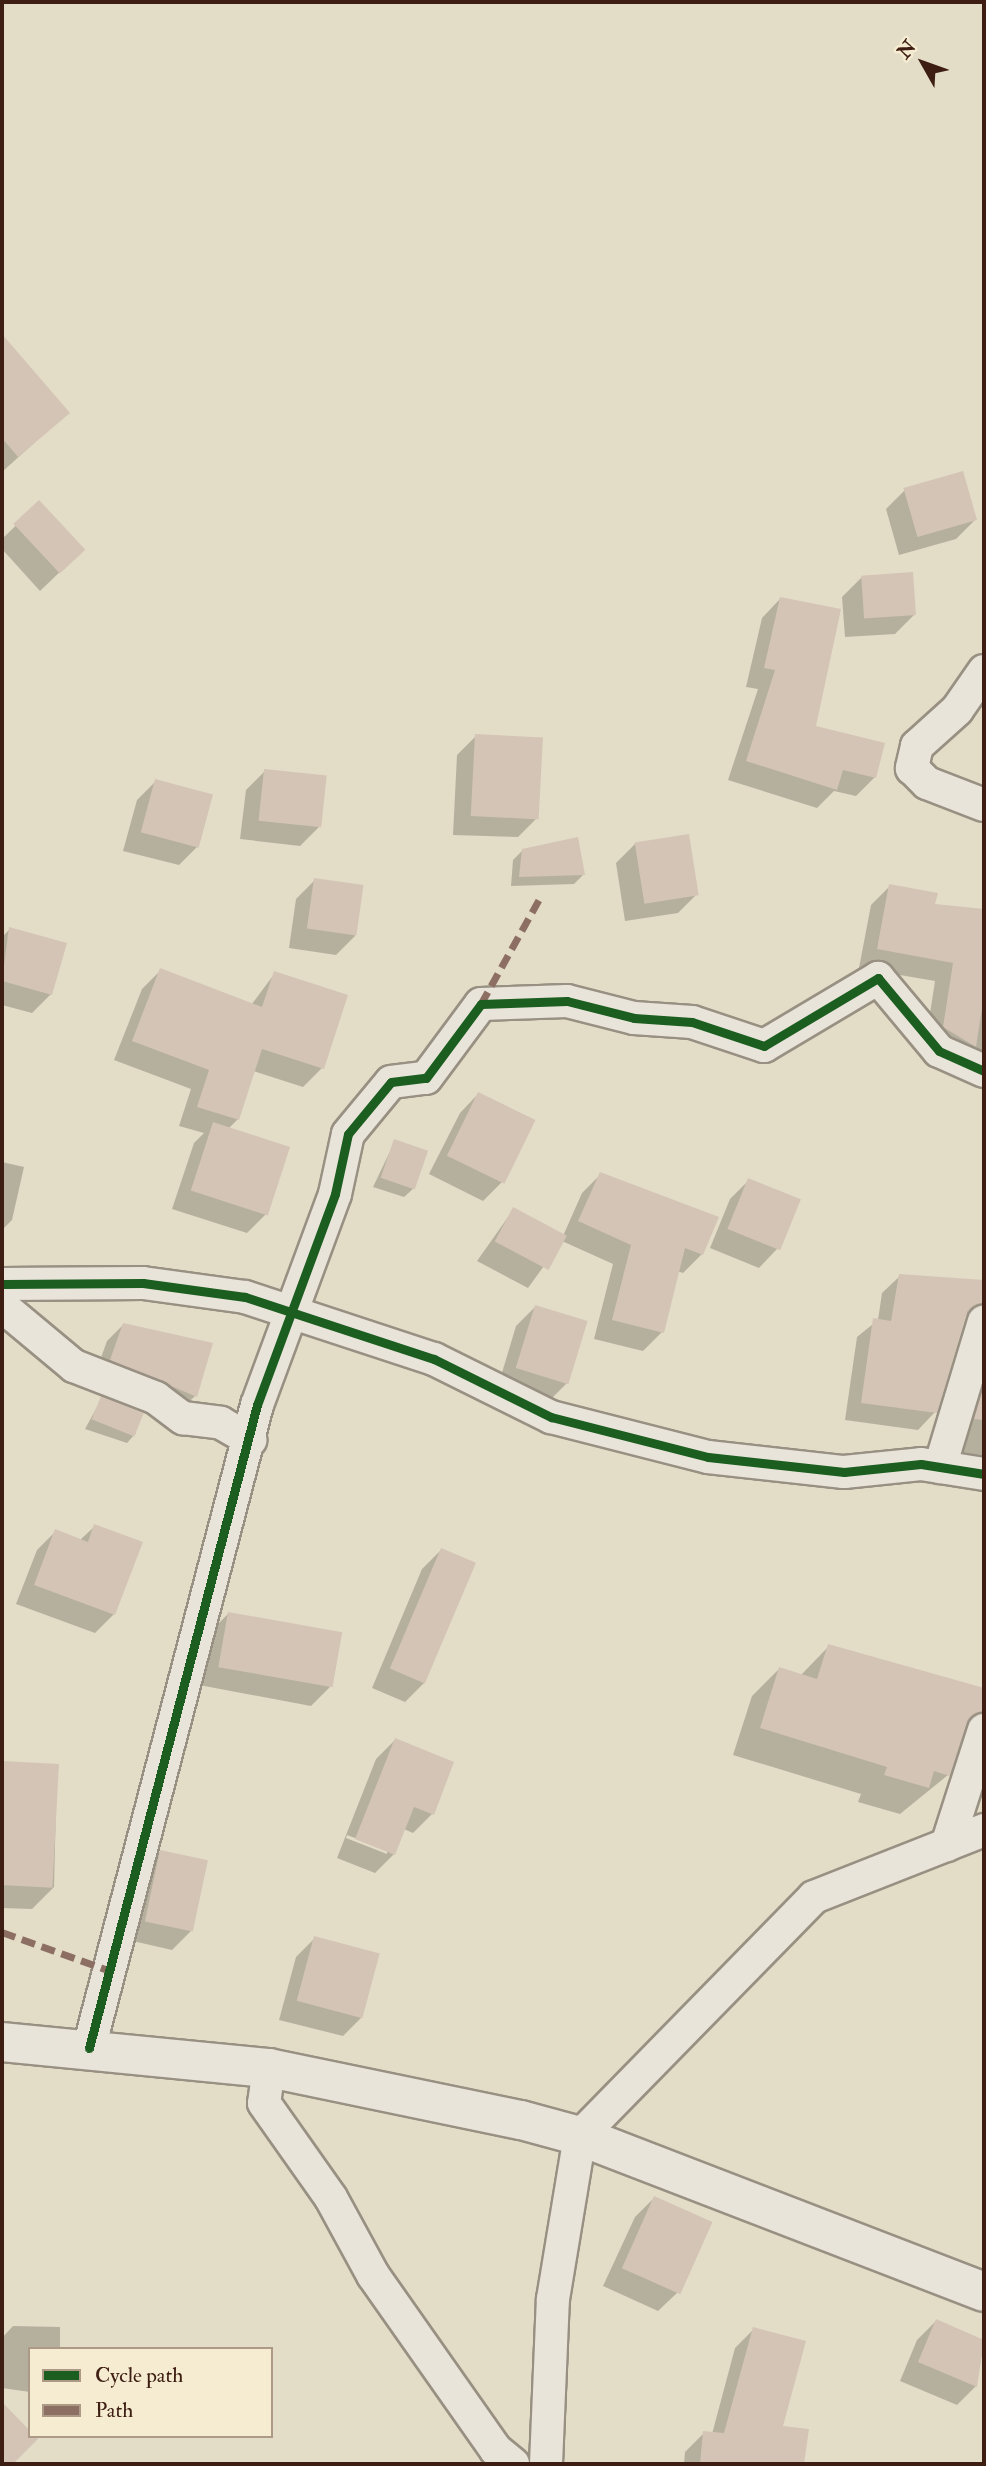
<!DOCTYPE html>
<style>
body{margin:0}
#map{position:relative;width:986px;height:2466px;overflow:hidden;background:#e3dcc6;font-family:"IM FELL Double Pica",serif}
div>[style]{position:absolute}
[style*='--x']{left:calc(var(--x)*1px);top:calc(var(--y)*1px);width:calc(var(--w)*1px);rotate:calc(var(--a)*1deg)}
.shadow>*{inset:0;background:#0003}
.building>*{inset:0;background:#d4c4b5;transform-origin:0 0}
.roads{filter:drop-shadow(2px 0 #989082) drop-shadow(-2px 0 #989082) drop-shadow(0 2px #989082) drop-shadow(0 -2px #989082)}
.street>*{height:32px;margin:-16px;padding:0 16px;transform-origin:16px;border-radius:16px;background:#e9e4da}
.secondary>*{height:38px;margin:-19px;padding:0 19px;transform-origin:19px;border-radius:19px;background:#e9e4da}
.quiet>*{height:7px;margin-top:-3.5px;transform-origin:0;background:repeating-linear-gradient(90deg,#8d6e63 0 14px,transparent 0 21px)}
.cycleway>*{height:9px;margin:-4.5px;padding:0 4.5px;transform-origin:4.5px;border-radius:4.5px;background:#1b5e20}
span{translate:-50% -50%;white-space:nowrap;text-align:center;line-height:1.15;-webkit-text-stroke:7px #f5ecd2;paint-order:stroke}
.frame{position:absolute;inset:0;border:4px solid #3e1e13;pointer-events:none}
.legend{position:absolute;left:28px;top:2347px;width:245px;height:91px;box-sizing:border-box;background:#f5ecd2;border:2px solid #ac9a86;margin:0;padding:9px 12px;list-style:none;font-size:21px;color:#3e1e13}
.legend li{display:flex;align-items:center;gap:14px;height:35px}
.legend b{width:35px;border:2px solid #ac9a86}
.north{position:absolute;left:888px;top:28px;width:70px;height:70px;-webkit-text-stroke:5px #f5ecd2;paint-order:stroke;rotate:310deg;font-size:19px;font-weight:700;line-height:28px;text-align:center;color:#3e1e13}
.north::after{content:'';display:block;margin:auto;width:24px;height:32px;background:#3e1e13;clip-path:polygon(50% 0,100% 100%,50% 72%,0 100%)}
</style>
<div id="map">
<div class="shadow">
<div style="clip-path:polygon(2px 363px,67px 413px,2px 472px)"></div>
<div style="clip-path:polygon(905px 490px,975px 520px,956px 539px,899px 555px,886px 509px)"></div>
<div style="clip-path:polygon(39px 503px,64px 568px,40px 591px,2px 549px,2px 539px)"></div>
<div style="clip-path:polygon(861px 578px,914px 615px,895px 634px,845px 637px,842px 597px)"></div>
<div style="clip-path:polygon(780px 599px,814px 727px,875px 777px,856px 796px,834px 791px,817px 808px,728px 780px,758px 689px,746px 687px,762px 618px)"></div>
<div style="clip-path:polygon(476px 736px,537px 818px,518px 837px,453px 835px,457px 755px)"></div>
<div style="clip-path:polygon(265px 771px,319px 827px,300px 846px,240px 839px,246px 790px)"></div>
<div style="clip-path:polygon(156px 781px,198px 846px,179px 865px,123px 851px,137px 800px)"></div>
<div style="clip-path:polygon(635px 844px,697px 894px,678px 913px,625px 921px,616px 863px)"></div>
<div style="clip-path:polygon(522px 851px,583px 875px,574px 884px,511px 886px,513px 860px)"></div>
<div style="clip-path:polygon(315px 880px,355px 936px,336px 955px,289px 948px,296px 899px)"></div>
<div style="clip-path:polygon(890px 886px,933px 905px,984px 911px,984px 1071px,925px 1046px,935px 981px,859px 968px,871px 905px)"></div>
<div style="clip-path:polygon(10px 929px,51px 994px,32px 1013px,2px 1005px,2px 937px)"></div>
<div style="clip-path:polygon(161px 970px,252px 1004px,275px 973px,322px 1068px,303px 1087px,253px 1071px,238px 1119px,228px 1129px,288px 1148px,266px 1214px,247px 1233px,172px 1209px,194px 1143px,204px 1133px,179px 1126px,191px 1089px,114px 1060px,142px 989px)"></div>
<div style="clip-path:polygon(478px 1094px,502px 1182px,483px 1201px,429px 1174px,460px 1113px)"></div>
<div style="clip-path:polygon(395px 1141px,414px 1188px,404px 1197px,373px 1187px)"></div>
<div style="clip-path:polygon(2px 1162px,24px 1167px,12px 1220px,2px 1230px)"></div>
<div style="clip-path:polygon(601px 1174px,702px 1254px,683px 1273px,677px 1271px,662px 1332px,643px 1351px,594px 1339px,613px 1264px,562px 1241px,528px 1288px,477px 1261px,513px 1210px,563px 1236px,582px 1193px)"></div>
<div style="clip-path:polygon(749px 1180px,777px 1249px,759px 1268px,710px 1248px,730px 1199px)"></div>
<div style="clip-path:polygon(900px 1276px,935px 1412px,918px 1430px,845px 1420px,857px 1337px,878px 1320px,882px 1293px)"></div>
<div style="clip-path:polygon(535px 1307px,567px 1383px,548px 1402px,498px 1386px,516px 1326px)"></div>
<div style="clip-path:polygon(123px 1325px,195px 1396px,179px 1412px,94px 1377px,107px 1341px)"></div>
<div style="clip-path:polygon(984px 1359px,984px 1472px,962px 1469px,964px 1452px,948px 1446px)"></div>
<div style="clip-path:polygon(102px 1398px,136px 1433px,127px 1443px,85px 1429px)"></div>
<div style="clip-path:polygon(2px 1472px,4px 1472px,2px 1523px)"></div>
<div style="clip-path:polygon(95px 1526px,114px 1614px,95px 1633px,16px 1604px,37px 1550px,56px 1531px,80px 1540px)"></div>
<div style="clip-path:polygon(441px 1550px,424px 1683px,405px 1702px,372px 1688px,422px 1569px)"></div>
<div style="clip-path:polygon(228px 1614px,330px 1687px,311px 1706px,199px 1685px,209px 1633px)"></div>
<div style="clip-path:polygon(829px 1646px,984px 1690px,983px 1711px,962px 1732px,948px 1775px,900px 1814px,858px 1802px,861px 1794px,733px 1755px,752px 1696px,779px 1669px,800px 1676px)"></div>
<div style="clip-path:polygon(evenodd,395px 1740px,432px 1814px,413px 1833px,404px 1829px,394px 1854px,375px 1873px,337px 1858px,376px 1759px,395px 1740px,347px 1835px,387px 1850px,387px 1854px,346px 1838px,347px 1835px)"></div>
<div style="clip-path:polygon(2px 1763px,57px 1765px,54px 1887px,32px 1909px,2px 1908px)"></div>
<div style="clip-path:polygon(160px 1852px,191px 1931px,172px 1950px,124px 1939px,141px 1871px)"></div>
<div style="clip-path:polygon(315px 1938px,362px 2017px,343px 2036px,279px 2020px,296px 1957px)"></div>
<div style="clip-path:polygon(654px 2198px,677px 2293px,658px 2311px,603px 2286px,635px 2217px)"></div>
<div style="clip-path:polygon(936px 2321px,984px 2342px,976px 2386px,957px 2405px,900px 2381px,917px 2340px)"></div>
<div style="clip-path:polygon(13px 2326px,60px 2327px,60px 2349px,30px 2349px,30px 2392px,2px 2388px,2px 2338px)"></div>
<div style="clip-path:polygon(754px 2329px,781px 2427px,807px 2431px,803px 2464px,684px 2464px,685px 2452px,704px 2433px,712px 2434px,735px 2348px)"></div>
</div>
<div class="building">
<div style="clip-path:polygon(2px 334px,70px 413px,18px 457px,2px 438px)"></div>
<div style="left:963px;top:471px;width:51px;height:62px;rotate:74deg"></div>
<div style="left:39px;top:500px;width:68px;height:35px;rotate:47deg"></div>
<div style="left:913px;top:572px;width:43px;height:52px;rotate:86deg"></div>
<div style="clip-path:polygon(780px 597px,841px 609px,816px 726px,885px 743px,876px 778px,843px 770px,837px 790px,746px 761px,775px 670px,764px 668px)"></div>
<div style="left:475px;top:734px;width:68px;height:82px;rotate:3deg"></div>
<div style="left:264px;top:769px;width:63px;height:52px;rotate:6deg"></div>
<div style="left:155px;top:779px;width:60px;height:55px;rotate:15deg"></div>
<div style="left:689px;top:834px;width:62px;height:55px;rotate:81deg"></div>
<div style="clip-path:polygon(578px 837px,585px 875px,519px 877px,522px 849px)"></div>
<div style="left:314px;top:878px;width:50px;height:51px;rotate:8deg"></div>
<div style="clip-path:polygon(889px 884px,938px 893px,935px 904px,984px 909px,984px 995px,976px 1047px,943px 1027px,953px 963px,877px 949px)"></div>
<div style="clip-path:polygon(9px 927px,67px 943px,52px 995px,2px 981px)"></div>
<div style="clip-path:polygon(160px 968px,262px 1007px,274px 971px,348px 995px,324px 1069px,262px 1049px,239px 1120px,197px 1107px,209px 1070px,132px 1041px)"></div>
<div style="left:478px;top:1092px;width:64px;height:71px;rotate:26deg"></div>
<div style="left:213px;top:1122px;width:81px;height:72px;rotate:18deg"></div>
<div style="left:394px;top:1139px;width:36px;height:41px;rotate:19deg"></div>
<div style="clip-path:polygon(600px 1172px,719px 1217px,703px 1255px,685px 1248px,664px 1333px,612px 1320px,631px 1245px,578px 1221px)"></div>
<div style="left:748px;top:1178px;width:57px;height:55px;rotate:22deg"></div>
<div style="left:513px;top:1207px;width:61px;height:39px;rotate:28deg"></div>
<div style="clip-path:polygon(899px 1274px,984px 1280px,984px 1303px,966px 1316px,937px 1413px,861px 1403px,873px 1318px,891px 1321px)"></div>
<div style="left:535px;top:1305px;width:55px;height:66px;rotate:17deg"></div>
<div style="clip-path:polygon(123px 1323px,213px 1343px,197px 1397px,110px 1360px)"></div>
<div style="clip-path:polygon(984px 1384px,984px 1420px,974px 1419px)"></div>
<div style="left:101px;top:1396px;width:46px;height:25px;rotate:22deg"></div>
<div style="clip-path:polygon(94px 1524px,143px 1542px,115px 1615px,34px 1585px,55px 1529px,88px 1542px)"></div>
<div style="left:441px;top:1548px;width:38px;height:131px;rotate:23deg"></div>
<div style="left:228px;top:1612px;width:116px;height:56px;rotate:10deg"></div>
<div style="clip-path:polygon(828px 1644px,984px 1688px,984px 1712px,967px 1724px,950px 1776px,934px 1771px,929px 1788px,884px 1775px,887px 1767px,760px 1728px,779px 1667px,817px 1679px)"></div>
<div style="clip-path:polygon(395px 1738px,454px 1762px,434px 1815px,414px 1807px,395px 1855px,355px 1839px)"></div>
<div style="left:2px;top:1761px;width:57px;height:124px;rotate:3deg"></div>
<div style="left:160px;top:1850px;width:49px;height:73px;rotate:12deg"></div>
<div style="left:314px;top:1936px;width:68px;height:67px;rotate:15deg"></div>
<div style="left:654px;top:2196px;width:64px;height:79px;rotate:24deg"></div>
<div style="clip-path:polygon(936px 2319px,984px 2340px,977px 2387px,918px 2362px)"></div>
<div style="clip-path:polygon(753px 2327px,806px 2341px,783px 2426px,809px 2429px,804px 2464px,700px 2464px,703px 2431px,724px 2433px)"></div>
<div style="clip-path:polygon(2px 2402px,38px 2439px,13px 2464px,2px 2464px)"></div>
</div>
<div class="roads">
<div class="street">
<div style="--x:984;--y:671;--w:47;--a:124.7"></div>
<div style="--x:957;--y:710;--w:54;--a:138"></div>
<div style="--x:917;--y:746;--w:23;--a:103"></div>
<div style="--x:912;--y:768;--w:21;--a:45"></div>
<div style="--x:927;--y:783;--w:61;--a:21.1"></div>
<div style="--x:2;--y:1284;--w:141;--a:-0.4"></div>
<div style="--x:143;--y:1283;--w:103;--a:7.8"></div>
<div style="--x:245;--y:1297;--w:199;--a:18.2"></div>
<div style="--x:434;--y:1359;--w:131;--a:26.4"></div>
<div style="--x:551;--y:1417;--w:162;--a:14.3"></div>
<div style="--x:708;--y:1457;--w:137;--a:6.3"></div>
<div style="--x:844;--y:1472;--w:77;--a:-5.9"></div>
<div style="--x:921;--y:1464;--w:64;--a:9"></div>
<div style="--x:2;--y:1306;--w:94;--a:39.8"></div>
<div style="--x:74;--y:1366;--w:88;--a:21.3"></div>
<div style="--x:156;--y:1398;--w:34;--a:37"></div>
<div style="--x:183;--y:1418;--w:38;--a:7"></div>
<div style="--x:221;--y:1423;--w:34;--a:30"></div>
<div style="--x:940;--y:1467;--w:152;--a:-73.2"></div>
<div style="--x:947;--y:1845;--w:121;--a:-72.2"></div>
<div style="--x:89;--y:2048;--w:665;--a:-75.36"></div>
<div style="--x:257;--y:1405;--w:225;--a:-69.7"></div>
<div style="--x:335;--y:1194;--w:61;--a:-77.8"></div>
<div style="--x:348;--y:1134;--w:67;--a:-50.4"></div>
<div style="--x:391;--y:1082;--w:35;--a:-7"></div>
<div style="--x:426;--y:1078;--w:92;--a:-53.4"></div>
<div style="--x:481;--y:1004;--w:86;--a:-2"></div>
<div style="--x:567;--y:1001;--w:69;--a:14.2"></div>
<div style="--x:634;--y:1018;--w:58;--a:3.9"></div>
<div style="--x:692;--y:1022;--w:76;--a:18.4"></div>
<div style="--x:764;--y:1046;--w:133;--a:-30.8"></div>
<div style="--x:878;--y:978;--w:95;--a:50.1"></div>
<div style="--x:939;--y:1051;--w:49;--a:24"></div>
<div style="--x:269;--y:2068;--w:35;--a:98"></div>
<div style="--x:264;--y:2103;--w:116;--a:54.8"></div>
<div style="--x:331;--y:2198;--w:88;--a:61.4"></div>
<div style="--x:373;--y:2275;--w:214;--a:54.9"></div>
<div style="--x:496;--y:2450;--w:22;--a:39"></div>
<div style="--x:546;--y:2464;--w:165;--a:-87.6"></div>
<div style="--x:553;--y:2299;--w:165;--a:-80.6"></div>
<div style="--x:580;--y:2136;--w:334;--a:-45.6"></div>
<div style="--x:814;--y:1897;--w:183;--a:-21.5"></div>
</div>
<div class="secondary">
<div style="--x:2;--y:2042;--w:268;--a:5.6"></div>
<div style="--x:269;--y:2068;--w:257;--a:11.7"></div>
<div style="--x:521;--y:2120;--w:61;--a:15.2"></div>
<div style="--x:580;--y:2136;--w:433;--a:21.1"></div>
</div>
</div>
<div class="quiet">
<div style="--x:481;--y:1004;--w:124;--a:-60.9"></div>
<div style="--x:2;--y:1932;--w:113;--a:19.7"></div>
</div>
<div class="cycleway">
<div style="--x:2;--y:1284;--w:141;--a:-0.4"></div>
<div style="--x:143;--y:1283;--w:103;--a:7.8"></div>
<div style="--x:245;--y:1297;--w:199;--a:18.2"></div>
<div style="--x:434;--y:1359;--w:131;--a:26.4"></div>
<div style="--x:551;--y:1417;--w:162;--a:14.3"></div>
<div style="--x:708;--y:1457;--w:137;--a:6.3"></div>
<div style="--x:844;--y:1472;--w:77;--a:-5.9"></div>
<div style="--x:921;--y:1464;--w:64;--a:9"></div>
<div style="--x:89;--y:2048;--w:665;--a:-75.36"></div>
<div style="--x:257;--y:1405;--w:225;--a:-69.7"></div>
<div style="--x:335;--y:1194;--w:61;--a:-77.8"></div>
<div style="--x:348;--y:1134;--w:67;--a:-50.4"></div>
<div style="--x:391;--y:1082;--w:35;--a:-7"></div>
<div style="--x:426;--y:1078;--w:92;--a:-53.4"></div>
<div style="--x:481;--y:1004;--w:86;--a:-2"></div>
<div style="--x:567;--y:1001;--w:69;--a:14.2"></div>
<div style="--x:634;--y:1018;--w:58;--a:3.9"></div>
<div style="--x:692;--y:1022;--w:76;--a:18.4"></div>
<div style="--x:764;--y:1046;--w:133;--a:-30.8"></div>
<div style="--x:878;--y:978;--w:95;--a:50.1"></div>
<div style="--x:939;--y:1051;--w:49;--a:24"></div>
</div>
<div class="frame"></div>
<ul class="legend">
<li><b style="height:9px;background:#1b5e20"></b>Cycle path</li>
<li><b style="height:9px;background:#8d6e63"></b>Path</li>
</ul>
<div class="north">N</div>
</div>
